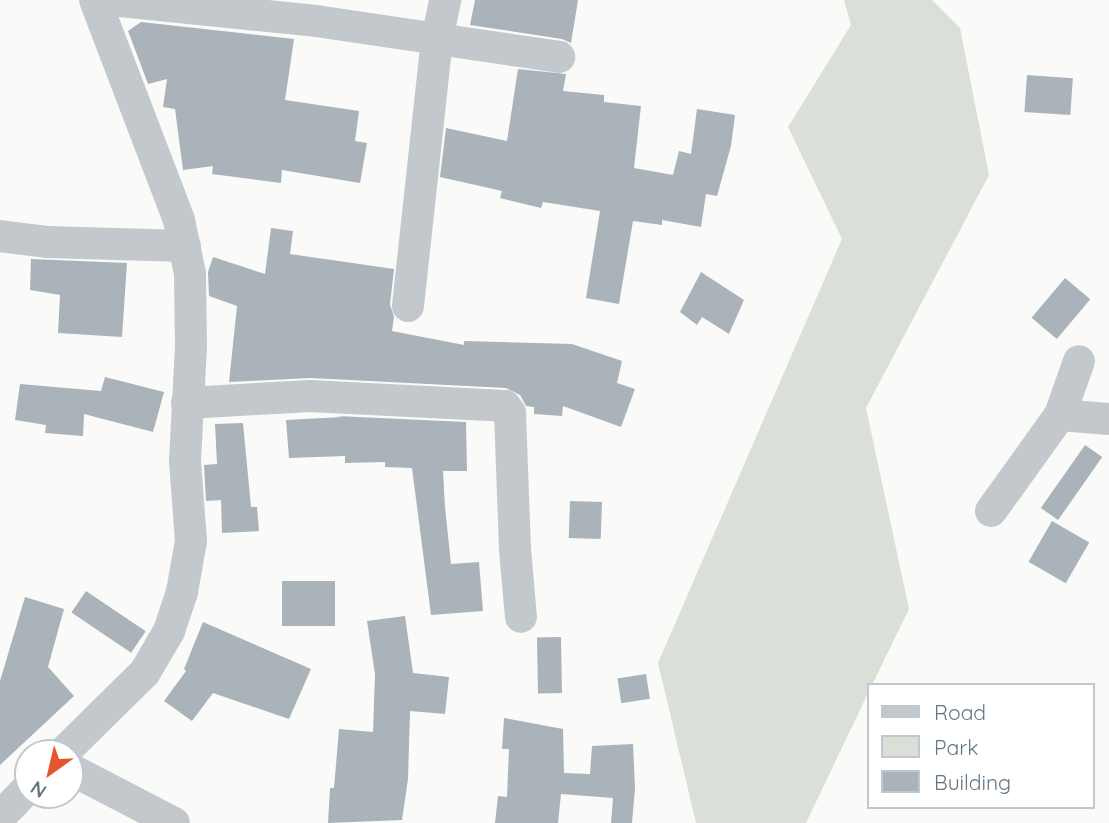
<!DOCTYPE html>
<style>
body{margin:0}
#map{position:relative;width:1109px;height:823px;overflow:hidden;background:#fafaf8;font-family:Quicksand,sans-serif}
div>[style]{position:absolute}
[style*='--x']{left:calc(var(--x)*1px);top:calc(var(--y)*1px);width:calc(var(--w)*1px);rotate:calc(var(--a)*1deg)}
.green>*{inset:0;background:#dadfd7}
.building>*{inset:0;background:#aab3b9;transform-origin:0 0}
.minor>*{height:32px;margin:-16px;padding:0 16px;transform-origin:16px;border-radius:16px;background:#c3c8cc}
span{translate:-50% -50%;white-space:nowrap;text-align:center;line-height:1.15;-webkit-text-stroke:7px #fff;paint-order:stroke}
.legend{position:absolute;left:867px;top:683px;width:228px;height:126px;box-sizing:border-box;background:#fff;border:2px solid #c1c8cd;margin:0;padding:9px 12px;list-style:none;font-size:21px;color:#657683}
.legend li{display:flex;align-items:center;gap:14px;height:35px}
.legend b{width:35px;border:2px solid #c1c8cd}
.north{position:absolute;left:14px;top:739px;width:70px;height:70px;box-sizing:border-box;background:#fff;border:2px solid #c1c8cd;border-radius:50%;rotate:214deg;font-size:19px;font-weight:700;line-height:28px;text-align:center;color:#657683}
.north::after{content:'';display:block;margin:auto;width:24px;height:32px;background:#e4572e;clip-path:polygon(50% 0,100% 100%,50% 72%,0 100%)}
</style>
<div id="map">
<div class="green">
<div style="clip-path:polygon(844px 0,932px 0,960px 28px,989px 175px,866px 408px,909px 609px,872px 685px,869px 685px,869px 691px,806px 823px,696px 823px,658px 663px,842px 239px,788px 127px,851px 25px)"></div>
</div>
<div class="building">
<div style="clip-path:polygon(475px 0,578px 0,571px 43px,562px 39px,470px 25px)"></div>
<div style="clip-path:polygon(141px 22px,294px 39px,285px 100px,359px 111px,355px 141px,367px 143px,360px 183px,282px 170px,281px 183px,212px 174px,213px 166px,183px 170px,175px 109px,163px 107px,167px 79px,148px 84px,128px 31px)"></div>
<div style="clip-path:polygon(518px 69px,566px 74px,563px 91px,604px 95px,604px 102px,641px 106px,634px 168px,673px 175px,679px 151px,691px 154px,697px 109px,735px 115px,731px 146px,717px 196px,706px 194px,701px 227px,662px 220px,662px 225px,633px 221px,619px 304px,586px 298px,600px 211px,543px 202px,541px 208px,500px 198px,502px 191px,440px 177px,446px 128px,507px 141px)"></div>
<div style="left:1027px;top:75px;width:46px;height:37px;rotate:4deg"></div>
<div style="clip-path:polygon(271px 228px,293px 231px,290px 254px,394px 269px,390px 304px,394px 317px,392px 331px,464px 345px,464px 341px,572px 344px,622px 361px,617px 383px,635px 389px,621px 427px,563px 406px,562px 416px,534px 414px,534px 407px,526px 406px,520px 395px,506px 388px,311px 378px,229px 382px,237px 306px,209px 296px,208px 272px,213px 257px,265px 274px)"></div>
<div style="clip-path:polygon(31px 259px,127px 263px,122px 337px,58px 333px,60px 295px,30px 290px)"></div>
<div style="clip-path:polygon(701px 272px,744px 300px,729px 334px,702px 317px,697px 325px,680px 312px)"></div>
<div style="left:1065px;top:278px;width:33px;height:52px;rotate:40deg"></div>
<div style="clip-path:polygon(105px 377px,164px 392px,153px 432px,84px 414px,83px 436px,45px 433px,46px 425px,15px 420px,20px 384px,101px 391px)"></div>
<div style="clip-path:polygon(336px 416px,466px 422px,467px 471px,443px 471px,445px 507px,451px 564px,479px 562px,483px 611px,431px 615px,412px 468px,385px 467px,385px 462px,345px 463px,345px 456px,289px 458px,286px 420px,343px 417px)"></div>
<div style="clip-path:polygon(243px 423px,251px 507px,257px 507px,259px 531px,222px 533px,221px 500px,206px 501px,204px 465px,217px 464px,215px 424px)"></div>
<div style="left:1085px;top:445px;width:21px;height:77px;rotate:35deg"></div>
<div style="left:570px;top:501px;width:32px;height:37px;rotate:2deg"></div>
<div style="left:1052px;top:521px;width:43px;height:47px;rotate:30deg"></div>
<div style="left:282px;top:581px;width:53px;height:45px"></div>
<div style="left:86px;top:591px;width:72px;height:26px;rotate:34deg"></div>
<div style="clip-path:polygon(25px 597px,64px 609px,48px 667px,74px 696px,0 765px,0 681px)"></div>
<div style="clip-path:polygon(405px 616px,413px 673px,449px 677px,445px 714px,410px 711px,408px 779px,402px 820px,328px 823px,330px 788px,334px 788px,339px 729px,373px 732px,375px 674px,367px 621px)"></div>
<div style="clip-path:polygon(203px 622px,311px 669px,289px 719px,213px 693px,192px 721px,164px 701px,186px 671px,184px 669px)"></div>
<div style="left:561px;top:637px;width:56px;height:24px;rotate:89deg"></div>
<div style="left:646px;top:674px;width:25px;height:29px;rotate:81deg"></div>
<div style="clip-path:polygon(504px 718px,563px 729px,564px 773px,590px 774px,592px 746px,633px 744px,635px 789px,632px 823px,611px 823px,613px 798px,561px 794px,558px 823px,495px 823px,498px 796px,507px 797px,509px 749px,502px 749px)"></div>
</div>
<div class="minor">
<div style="--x:110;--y:0;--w:207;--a:5.8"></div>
<div style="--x:316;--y:21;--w:246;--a:8.4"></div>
<div style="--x:0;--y:236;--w:47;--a:7.3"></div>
<div style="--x:47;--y:242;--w:138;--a:1.7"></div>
<div style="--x:408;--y:306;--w:269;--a:-83.8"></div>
<div style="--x:437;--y:39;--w:40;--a:-78"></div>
<div style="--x:187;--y:403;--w:123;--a:-3.3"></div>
<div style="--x:310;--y:396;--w:195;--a:2.9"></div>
<div style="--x:505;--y:406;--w:9;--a:54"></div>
<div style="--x:510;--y:413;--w:136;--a:87.9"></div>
<div style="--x:515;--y:549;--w:68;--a:85"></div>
<div style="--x:1060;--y:415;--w:49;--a:4.7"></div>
<div style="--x:991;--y:511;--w:118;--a:-54.3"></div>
<div style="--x:1060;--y:415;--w:57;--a:-70.6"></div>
<div style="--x:63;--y:753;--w:115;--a:-44.6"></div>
<div style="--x:145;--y:672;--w:48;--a:-59.7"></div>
<div style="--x:169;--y:631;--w:41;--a:-71.6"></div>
<div style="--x:182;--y:592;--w:52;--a:-80"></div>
<div style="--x:191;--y:541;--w:80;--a:-94.3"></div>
<div style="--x:185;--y:461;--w:114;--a:-87"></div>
<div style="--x:191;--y:347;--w:73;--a:-90.8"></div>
<div style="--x:190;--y:274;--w:55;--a:-101.5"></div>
<div style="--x:179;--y:220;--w:235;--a:-110.9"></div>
<div style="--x:70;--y:769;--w:117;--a:27.4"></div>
<div style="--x:0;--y:817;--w:40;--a:-46"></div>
</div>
<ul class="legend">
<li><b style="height:9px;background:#c3c8cc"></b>Road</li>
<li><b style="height:19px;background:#dadfd7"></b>Park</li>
<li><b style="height:19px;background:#aab3b9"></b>Building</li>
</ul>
<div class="north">N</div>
</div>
